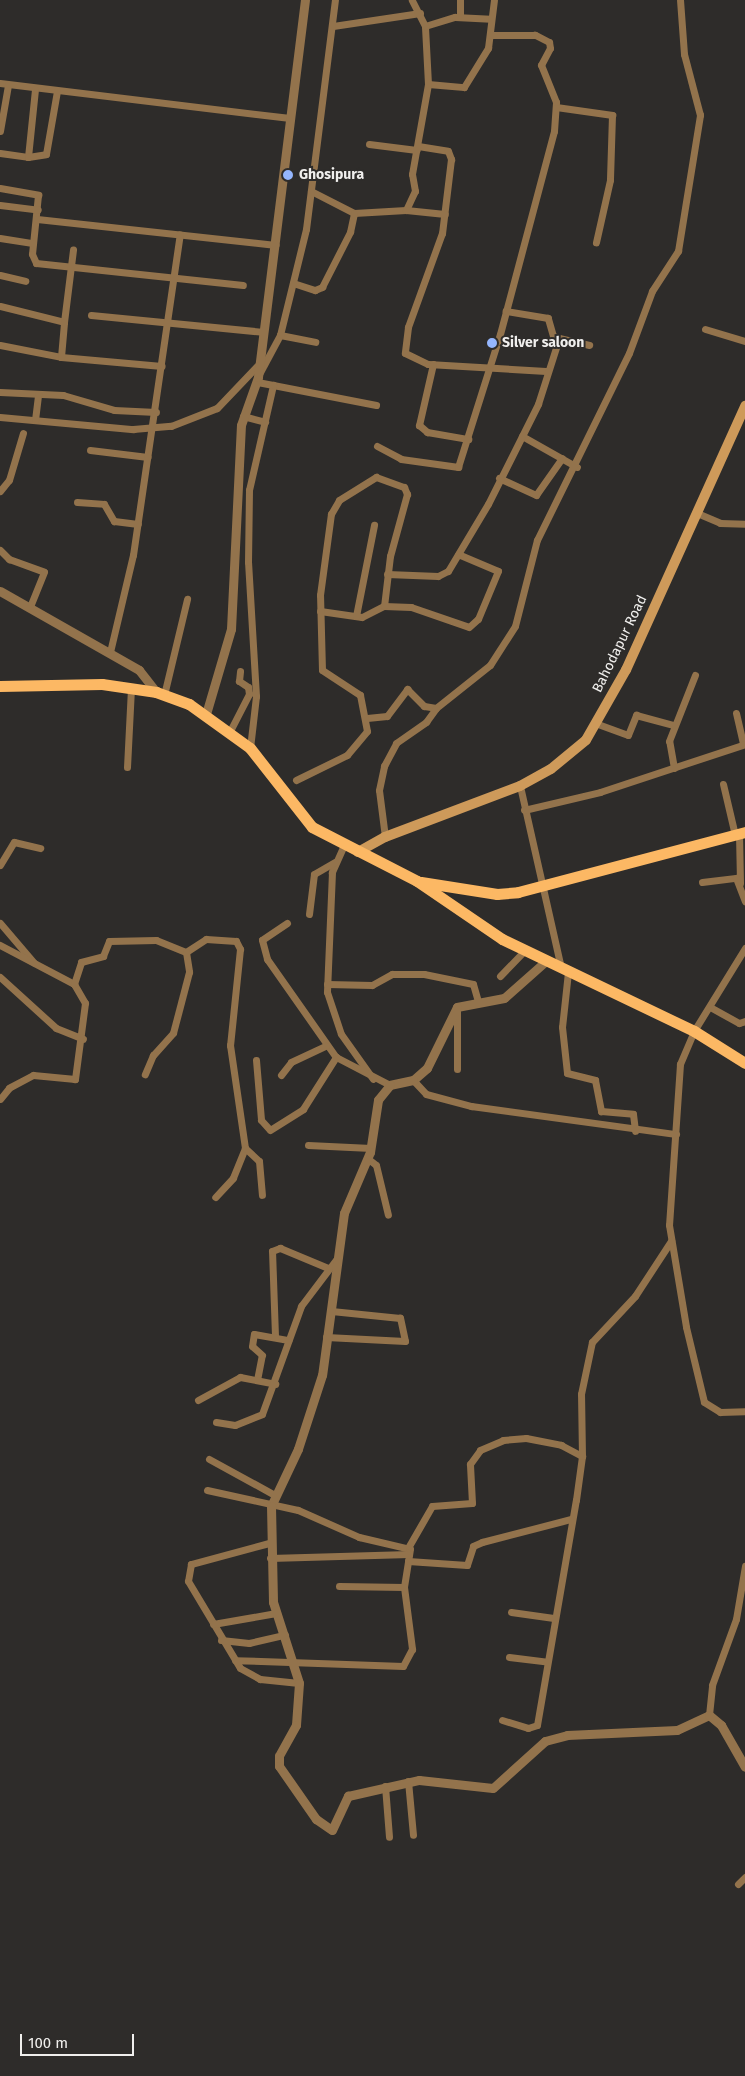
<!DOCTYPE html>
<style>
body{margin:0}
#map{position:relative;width:745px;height:2076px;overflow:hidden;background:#2e2c2a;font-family:"Fira Sans",sans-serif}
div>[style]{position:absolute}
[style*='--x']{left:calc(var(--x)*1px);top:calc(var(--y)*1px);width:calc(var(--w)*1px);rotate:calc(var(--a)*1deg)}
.minor>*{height:7px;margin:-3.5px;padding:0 3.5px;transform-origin:3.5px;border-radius:3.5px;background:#93734c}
.tertiary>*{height:9px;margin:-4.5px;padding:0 4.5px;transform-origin:4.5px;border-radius:4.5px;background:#93734c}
.secondary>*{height:10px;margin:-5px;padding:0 5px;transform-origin:5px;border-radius:5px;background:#ce9a5a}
.primary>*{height:11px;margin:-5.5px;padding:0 5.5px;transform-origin:5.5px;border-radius:5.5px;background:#fcb864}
.dots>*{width:14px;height:14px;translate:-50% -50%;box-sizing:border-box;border:2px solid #2e2c2a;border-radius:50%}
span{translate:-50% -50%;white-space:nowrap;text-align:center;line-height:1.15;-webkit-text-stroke:4px #2e2c2a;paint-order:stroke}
.poi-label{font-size:14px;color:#f0efed;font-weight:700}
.left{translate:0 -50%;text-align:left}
.street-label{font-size:14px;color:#f0efed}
.scale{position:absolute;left:20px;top:2034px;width:114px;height:22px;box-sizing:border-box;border:2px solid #f0efed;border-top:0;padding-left:6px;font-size:15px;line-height:18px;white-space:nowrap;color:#f0efed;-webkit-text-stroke:4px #2e2c2a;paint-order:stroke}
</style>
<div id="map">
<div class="minor">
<div style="--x:460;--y:0;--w:17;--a:90"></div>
<div style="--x:333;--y:26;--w:88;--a:-8.5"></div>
<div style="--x:425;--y:26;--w:31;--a:-17"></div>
<div style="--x:455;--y:17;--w:35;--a:3"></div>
<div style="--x:0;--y:83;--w:292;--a:6.9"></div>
<div style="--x:428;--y:84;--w:36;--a:5"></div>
<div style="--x:464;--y:87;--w:46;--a:-58.4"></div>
<div style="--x:488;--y:48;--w:48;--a:-82.9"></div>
<div style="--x:556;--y:107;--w:57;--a:8.1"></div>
<div style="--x:612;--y:115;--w:65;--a:91.8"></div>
<div style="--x:610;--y:180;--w:64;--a:102.7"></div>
<div style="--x:0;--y:131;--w:47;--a:-80.1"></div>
<div style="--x:369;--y:144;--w:48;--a:7.1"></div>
<div style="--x:418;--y:146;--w:30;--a:9"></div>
<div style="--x:448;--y:151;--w:9;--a:69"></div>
<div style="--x:451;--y:159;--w:75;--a:96.9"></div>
<div style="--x:442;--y:233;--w:100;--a:109.9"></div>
<div style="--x:408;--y:327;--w:26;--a:97"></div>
<div style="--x:405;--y:353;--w:25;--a:26"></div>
<div style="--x:428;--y:364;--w:118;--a:3.4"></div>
<div style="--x:0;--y:153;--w:28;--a:8"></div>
<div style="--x:28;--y:157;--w:68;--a:-84.1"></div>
<div style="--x:28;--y:157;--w:18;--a:-9"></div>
<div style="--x:46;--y:154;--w:64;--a:-80.1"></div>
<div style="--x:0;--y:188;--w:39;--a:10"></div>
<div style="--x:38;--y:195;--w:59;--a:95.8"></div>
<div style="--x:32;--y:254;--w:10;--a:66"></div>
<div style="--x:36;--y:263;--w:208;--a:6.1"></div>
<div style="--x:311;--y:191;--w:48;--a:27.1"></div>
<div style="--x:354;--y:213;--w:52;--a:-3.3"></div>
<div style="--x:406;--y:210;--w:21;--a:-65"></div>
<div style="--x:415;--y:191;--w:17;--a:-100"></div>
<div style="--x:412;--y:174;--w:91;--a:-79.9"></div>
<div style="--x:428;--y:84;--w:58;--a:-93"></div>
<div style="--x:425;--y:26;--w:29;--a:-117"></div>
<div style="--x:0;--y:205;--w:38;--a:7"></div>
<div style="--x:406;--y:210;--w:39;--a:6"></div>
<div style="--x:37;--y:219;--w:240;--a:6.2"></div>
<div style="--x:0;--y:238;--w:33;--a:9"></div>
<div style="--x:0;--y:275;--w:26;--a:13"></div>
<div style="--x:293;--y:283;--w:23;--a:18"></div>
<div style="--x:315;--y:290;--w:8;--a:-23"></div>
<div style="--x:322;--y:287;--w:62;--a:-63"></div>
<div style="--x:350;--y:232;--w:19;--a:-78"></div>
<div style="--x:0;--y:306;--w:66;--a:14"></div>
<div style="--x:64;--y:322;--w:73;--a:-82.9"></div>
<div style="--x:91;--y:315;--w:173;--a:5.6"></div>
<div style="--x:705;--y:329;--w:42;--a:16.7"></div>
<div style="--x:280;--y:335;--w:36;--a:11"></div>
<div style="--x:559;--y:338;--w:31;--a:13"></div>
<div style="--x:0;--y:345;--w:62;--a:11.1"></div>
<div style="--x:61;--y:357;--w:101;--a:5.1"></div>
<div style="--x:61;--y:357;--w:35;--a:-85"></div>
<div style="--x:433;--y:364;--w:63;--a:102.9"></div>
<div style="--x:419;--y:425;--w:11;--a:41"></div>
<div style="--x:427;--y:432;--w:42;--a:9.7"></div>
<div style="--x:258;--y:376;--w:47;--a:-61.8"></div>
<div style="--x:280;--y:335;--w:109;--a:-76.2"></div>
<div style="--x:306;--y:229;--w:231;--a:-82.8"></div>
<div style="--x:273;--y:385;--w:105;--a:11"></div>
<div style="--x:0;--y:392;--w:63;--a:2.7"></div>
<div style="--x:63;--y:395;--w:53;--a:16.4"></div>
<div style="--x:114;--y:410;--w:42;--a:2.7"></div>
<div style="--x:243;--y:416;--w:23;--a:15"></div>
<div style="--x:0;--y:417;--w:134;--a:5.2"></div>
<div style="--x:133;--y:429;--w:38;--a:-5"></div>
<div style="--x:171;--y:426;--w:49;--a:-21.4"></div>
<div style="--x:217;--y:408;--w:58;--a:-46.4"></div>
<div style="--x:35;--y:420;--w:26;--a:-83"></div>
<div style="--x:522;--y:436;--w:63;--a:29.4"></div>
<div style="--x:377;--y:446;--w:27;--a:28"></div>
<div style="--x:401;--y:459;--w:58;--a:8"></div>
<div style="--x:458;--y:467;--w:139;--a:-72.5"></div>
<div style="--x:500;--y:334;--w:210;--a:-75.1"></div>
<div style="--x:554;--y:131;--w:29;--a:-86"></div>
<div style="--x:556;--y:102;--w:40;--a:-112"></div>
<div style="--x:541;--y:65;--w:19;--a:-62"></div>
<div style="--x:550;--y:48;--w:6;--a:-99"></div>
<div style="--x:549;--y:42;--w:16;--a:-153"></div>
<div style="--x:535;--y:35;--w:44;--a:180"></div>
<div style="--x:90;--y:450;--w:58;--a:6.9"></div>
<div style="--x:499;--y:478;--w:41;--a:24.7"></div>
<div style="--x:536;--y:495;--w:45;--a:-54.9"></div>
<div style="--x:0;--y:491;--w:14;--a:-51"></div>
<div style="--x:9;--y:480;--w:49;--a:-73.4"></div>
<div style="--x:77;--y:502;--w:27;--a:4"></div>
<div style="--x:104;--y:504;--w:20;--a:60"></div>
<div style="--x:114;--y:521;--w:24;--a:7"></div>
<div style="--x:697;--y:513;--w:25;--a:23"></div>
<div style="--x:720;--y:523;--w:25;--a:2"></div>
<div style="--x:0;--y:550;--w:13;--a:45"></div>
<div style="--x:9;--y:559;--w:37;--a:20"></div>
<div style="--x:44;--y:572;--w:38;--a:112"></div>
<div style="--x:387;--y:574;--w:51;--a:2.2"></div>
<div style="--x:438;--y:576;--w:11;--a:-27"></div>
<div style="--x:448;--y:571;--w:78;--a:-59.2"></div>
<div style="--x:488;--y:504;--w:112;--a:-63.4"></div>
<div style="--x:538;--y:404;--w:69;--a:-72.3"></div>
<div style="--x:559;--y:338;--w:6;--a:-162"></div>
<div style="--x:553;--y:336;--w:19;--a:-106"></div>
<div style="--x:548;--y:318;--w:43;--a:-170.5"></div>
<div style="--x:320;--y:611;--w:42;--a:8.1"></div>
<div style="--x:362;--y:617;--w:25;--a:-27"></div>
<div style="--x:384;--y:606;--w:27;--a:2"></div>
<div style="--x:411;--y:607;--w:61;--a:19"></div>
<div style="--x:469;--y:627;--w:12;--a:-42"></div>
<div style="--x:478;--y:619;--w:52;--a:-67.4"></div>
<div style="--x:498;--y:571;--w:43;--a:-157"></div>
<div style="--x:356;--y:616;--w:93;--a:-78.8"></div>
<div style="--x:110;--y:652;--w:100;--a:-76.7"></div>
<div style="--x:133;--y:555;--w:324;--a:-81.7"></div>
<div style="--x:164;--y:695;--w:99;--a:-76.5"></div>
<div style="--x:736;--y:713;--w:32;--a:77"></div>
<div style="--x:367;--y:718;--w:20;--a:-6"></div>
<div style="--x:387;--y:716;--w:34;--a:-53"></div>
<div style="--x:407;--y:689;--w:24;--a:45"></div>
<div style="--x:424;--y:706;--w:12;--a:9"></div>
<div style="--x:436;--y:708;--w:69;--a:-38.5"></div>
<div style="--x:490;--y:665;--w:46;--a:-57.3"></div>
<div style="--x:515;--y:626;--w:89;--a:-75.7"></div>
<div style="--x:537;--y:540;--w:208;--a:-63.8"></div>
<div style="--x:629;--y:353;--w:66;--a:-69.6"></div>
<div style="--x:652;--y:291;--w:48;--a:-57"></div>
<div style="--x:678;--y:251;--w:138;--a:-80.8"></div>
<div style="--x:700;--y:115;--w:63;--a:-104.7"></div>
<div style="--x:684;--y:54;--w:54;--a:-94.2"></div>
<div style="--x:595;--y:723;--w:35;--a:20"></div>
<div style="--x:628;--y:735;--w:22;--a:-68"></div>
<div style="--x:636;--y:715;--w:38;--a:15"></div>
<div style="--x:230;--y:731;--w:42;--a:-62.8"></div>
<div style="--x:249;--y:694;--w:7;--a:-98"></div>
<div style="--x:248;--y:687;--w:11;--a:-146"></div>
<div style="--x:239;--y:681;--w:10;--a:-84"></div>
<div style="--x:250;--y:748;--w:52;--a:-83.4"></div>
<div style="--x:256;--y:696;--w:134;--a:-93.4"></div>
<div style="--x:248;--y:562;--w:72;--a:-89.2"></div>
<div style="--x:249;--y:490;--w:108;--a:-77.1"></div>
<div style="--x:273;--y:385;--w:16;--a:-169"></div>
<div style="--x:127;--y:767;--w:79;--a:-87.1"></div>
<div style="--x:674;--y:768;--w:27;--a:-100"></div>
<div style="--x:669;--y:741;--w:71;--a:-68.5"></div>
<div style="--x:296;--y:780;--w:57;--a:-26.1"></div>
<div style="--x:347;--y:755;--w:31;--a:-50"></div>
<div style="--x:367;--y:731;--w:37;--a:-101"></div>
<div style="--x:360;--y:695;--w:45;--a:-146.7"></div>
<div style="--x:322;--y:670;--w:75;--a:-91.5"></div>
<div style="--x:320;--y:595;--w:82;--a:-82.3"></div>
<div style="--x:331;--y:514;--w:16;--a:-60"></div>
<div style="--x:339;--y:500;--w:44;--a:-31.9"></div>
<div style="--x:376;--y:477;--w:30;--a:20"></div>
<div style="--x:404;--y:487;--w:8;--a:67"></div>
<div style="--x:407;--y:494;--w:64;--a:105.3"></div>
<div style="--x:390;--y:556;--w:50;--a:96.8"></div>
<div style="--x:723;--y:784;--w:52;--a:76.8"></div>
<div style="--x:520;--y:786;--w:187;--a:77.3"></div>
<div style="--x:524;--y:810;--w:78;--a:-13.3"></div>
<div style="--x:600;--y:792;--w:153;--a:-18.3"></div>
<div style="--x:739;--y:834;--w:49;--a:88.8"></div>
<div style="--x:385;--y:837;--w:47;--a:-97.3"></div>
<div style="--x:379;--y:790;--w:25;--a:-78"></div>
<div style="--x:384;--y:766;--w:26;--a:-62"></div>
<div style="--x:396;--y:743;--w:37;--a:-35"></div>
<div style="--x:426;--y:722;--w:17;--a:-54"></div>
<div style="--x:344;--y:845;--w:30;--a:114"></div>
<div style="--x:332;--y:872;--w:120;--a:92.4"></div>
<div style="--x:327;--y:992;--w:44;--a:71.6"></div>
<div style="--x:341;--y:1034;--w:55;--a:54.6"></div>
<div style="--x:0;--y:865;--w:27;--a:-59"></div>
<div style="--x:14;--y:842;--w:27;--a:13"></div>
<div style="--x:702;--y:882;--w:34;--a:-7"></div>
<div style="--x:736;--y:878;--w:25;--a:69"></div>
<div style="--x:309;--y:914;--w:40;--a:-82.9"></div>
<div style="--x:314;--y:874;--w:24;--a:-30"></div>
<div style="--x:0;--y:923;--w:52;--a:49.6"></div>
<div style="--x:287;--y:923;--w:30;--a:146"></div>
<div style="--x:262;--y:940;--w:20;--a:75"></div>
<div style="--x:267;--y:959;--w:120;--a:54.9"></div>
<div style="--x:336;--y:1057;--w:61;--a:27.4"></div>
<div style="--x:0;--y:945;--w:84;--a:27.8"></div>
<div style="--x:74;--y:984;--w:22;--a:60"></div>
<div style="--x:85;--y:1003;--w:77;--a:97.5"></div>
<div style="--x:75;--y:1079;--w:42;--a:-174.6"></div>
<div style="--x:33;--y:1075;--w:27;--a:152"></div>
<div style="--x:9;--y:1088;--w:14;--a:129"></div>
<div style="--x:745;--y:948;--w:97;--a:121.6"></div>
<div style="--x:694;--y:1031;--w:36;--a:113"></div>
<div style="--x:680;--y:1064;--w:161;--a:93.9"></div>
<div style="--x:669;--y:1225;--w:103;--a:80.5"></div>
<div style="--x:686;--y:1327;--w:77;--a:76.5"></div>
<div style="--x:704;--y:1402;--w:19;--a:32"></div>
<div style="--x:720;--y:1412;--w:25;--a:-2"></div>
<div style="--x:186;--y:952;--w:24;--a:-33"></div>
<div style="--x:206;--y:939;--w:30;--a:4"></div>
<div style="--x:236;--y:941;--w:9;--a:63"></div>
<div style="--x:240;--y:949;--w:97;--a:95.9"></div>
<div style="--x:230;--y:1045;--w:104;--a:81.7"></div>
<div style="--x:245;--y:1148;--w:32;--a:112"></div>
<div style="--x:233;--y:1178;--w:26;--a:133"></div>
<div style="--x:568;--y:972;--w:55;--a:96.2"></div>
<div style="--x:562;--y:1027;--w:46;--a:83.8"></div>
<div style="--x:567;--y:1073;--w:29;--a:14"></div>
<div style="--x:595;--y:1080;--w:32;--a:79"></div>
<div style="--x:601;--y:1111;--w:32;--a:5"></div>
<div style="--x:633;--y:1114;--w:17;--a:83"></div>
<div style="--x:500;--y:976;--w:36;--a:-46"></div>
<div style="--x:0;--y:977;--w:76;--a:42.3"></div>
<div style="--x:56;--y:1028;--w:29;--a:22"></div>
<div style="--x:74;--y:984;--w:23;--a:-72"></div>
<div style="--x:81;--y:962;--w:23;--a:-15"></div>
<div style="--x:103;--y:956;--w:16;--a:-68"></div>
<div style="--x:109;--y:941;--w:47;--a:-1.2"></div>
<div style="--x:156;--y:940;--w:32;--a:22"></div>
<div style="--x:186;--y:952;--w:20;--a:81"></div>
<div style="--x:189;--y:972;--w:63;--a:104.7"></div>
<div style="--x:173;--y:1033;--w:30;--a:132"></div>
<div style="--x:153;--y:1055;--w:21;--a:113"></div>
<div style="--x:327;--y:984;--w:45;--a:1.3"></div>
<div style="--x:372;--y:985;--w:23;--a:-29"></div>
<div style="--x:392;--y:974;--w:32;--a:0"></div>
<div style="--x:424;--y:974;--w:50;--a:11.5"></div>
<div style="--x:473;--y:984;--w:18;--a:74"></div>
<div style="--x:710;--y:1007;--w:33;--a:29"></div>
<div style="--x:739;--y:1023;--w:6;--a:-18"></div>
<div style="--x:256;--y:1060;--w:60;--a:85.2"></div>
<div style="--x:261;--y:1120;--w:13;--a:48"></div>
<div style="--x:270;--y:1130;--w:39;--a:-32"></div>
<div style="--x:303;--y:1109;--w:62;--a:-57.6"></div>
<div style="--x:457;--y:1069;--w:61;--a:-90"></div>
<div style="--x:281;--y:1075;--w:16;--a:-52"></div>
<div style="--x:291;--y:1062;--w:38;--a:-25"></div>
<div style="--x:413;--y:1080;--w:19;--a:47"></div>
<div style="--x:426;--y:1094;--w:47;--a:14.9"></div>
<div style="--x:471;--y:1106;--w:207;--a:7.8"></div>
<div style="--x:308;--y:1145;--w:63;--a:2.7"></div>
<div style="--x:245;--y:1148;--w:19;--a:43"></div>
<div style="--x:259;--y:1161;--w:34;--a:85"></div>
<div style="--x:367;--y:1158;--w:11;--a:38"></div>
<div style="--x:376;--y:1165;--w:51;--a:76.5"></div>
<div style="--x:275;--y:1336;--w:85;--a:-92"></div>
<div style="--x:272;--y:1251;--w:9;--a:-21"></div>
<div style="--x:280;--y:1248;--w:52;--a:22.6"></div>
<div style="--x:326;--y:1337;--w:79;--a:2.9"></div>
<div style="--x:405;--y:1341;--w:24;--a:-102"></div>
<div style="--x:400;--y:1318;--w:69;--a:-174.2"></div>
<div style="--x:257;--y:1380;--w:25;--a:-79"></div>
<div style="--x:262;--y:1355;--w:13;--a:-138"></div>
<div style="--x:252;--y:1346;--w:12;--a:-81"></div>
<div style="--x:254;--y:1334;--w:35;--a:10"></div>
<div style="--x:198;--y:1400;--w:48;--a:-28.7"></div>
<div style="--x:240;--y:1377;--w:36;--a:11"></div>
<div style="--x:216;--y:1422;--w:19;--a:9"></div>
<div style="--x:235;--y:1425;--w:29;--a:-22"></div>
<div style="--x:262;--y:1414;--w:115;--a:-70.1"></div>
<div style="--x:301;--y:1306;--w:61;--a:-52.9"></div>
<div style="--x:209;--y:1459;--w:73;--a:28.7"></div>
<div style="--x:207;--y:1490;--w:93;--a:12.4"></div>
<div style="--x:298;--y:1510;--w:67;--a:23.9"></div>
<div style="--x:359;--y:1537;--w:52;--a:13.2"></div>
<div style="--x:410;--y:1549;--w:38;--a:99"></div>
<div style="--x:404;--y:1587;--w:63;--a:82.6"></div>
<div style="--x:412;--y:1649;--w:19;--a:118"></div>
<div style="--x:403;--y:1666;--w:168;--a:-178"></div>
<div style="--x:269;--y:1543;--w:81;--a:164.9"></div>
<div style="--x:191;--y:1564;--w:17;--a:100"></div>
<div style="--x:188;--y:1581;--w:101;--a:59.1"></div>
<div style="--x:240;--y:1668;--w:23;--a:29"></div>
<div style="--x:260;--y:1679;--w:39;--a:6"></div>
<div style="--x:409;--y:1546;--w:46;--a:-60.1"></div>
<div style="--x:432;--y:1506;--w:40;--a:-4.3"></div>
<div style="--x:472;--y:1503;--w:39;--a:-93"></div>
<div style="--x:470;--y:1464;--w:17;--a:-54"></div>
<div style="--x:480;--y:1450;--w:25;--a:-23"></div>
<div style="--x:503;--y:1440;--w:23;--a:-5"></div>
<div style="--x:526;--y:1438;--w:36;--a:11"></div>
<div style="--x:561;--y:1445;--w:24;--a:28"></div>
<div style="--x:270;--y:1558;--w:139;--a:-1.6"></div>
<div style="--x:408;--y:1561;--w:59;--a:3.9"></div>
<div style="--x:467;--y:1565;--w:20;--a:-72"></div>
<div style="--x:473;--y:1546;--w:10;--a:-24"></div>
<div style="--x:482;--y:1542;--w:92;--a:-14.5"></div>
<div style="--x:339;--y:1586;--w:65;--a:0.9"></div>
<div style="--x:511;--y:1612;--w:43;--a:7.9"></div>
<div style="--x:213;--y:1624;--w:64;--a:-9.9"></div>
<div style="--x:221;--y:1640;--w:28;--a:6"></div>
<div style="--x:249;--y:1643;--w:37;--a:-13"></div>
<div style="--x:509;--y:1657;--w:38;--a:7"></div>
<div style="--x:709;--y:1715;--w:30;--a:-84"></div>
<div style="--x:712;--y:1685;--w:70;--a:-70"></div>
<div style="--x:736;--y:1619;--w:54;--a:-80.4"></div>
<div style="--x:502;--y:1720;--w:27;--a:17"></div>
<div style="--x:528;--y:1728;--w:9;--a:-18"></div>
<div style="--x:537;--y:1725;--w:228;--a:-80.2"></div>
<div style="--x:576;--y:1500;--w:44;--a:-82.2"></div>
<div style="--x:582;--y:1456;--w:62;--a:-90.9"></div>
<div style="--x:581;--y:1394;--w:53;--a:-78.1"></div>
<div style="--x:592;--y:1342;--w:63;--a:-46.9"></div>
<div style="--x:635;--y:1296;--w:66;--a:-56.8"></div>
<div style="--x:408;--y:1781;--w:54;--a:84.7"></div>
<div style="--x:385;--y:1786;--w:51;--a:85.5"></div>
<div style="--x:738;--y:1884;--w:10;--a:-45"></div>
</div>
<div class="tertiary">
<div style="--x:0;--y:591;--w:160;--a:29.6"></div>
<div style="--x:139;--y:670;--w:28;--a:52"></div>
<div style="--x:206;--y:714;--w:89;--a:-73.6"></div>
<div style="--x:231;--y:629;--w:204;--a:-87.2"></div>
<div style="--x:241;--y:425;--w:51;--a:-70.5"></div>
<div style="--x:258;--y:377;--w:380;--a:-82.9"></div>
<div style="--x:547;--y:960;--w:57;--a:138.5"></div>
<div style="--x:504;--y:998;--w:48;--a:169.2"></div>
<div style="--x:457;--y:1007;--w:68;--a:116.2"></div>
<div style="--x:427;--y:1068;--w:18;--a:139"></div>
<div style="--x:413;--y:1080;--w:24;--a:168"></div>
<div style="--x:390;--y:1085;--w:19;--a:129"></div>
<div style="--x:378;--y:1100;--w:53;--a:98.7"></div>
<div style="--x:370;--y:1152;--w:66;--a:113.1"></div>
<div style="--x:344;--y:1213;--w:163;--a:97.7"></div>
<div style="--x:322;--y:1375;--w:78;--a:108"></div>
<div style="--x:298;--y:1449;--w:63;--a:115.3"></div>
<div style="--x:271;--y:1506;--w:96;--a:88.8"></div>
<div style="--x:273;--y:1602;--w:85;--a:72.2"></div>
<div style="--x:299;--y:1683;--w:42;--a:94.1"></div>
<div style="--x:296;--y:1725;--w:35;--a:119"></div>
<div style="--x:279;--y:1756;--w:10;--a:90"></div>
<div style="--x:279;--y:1766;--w:65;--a:55.1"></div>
<div style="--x:316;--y:1819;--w:19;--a:35"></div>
<div style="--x:332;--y:1830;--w:38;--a:-65"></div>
<div style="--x:348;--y:1796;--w:73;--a:-12.7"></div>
<div style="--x:419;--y:1780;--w:74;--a:6.2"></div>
<div style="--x:493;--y:1788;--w:70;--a:-42.1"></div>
<div style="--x:545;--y:1741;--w:23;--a:-15"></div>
<div style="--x:567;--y:1735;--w:110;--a:-2.6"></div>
<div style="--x:677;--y:1730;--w:35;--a:-25"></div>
<div style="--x:709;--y:1715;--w:16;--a:40"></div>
<div style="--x:721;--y:1725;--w:48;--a:60.3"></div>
</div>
<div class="secondary">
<div style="--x:358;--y:852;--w:31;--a:-29"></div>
<div style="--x:385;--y:837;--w:144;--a:-20.7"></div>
<div style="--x:520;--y:786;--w:35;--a:-29"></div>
<div style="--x:551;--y:769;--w:45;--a:-39.6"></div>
<div style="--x:586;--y:740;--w:81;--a:-60.3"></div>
<div style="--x:626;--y:670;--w:290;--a:-65.7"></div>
</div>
<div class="primary">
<div style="--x:0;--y:686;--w:102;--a:-1.1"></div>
<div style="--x:102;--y:684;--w:55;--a:8.4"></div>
<div style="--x:156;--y:692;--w:35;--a:20"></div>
<div style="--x:189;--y:704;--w:75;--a:35.8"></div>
<div style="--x:250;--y:748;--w:100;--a:51.9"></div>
<div style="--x:312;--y:827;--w:118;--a:27.2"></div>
<div style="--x:417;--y:881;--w:103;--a:34.3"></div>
<div style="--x:502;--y:939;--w:213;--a:25.6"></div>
<div style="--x:694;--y:1031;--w:60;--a:32.1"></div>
<div style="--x:421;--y:882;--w:77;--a:9"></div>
<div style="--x:497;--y:894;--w:21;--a:-5"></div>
<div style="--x:518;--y:892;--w:235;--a:-14.8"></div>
</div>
<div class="dots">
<div style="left:288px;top:175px;background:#95b6fd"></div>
<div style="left:492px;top:343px;background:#95b6fd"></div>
</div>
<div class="poi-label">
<span class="left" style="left:299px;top:175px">Ghosipura</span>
<span class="left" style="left:502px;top:343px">Silver saloon</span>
</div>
<div class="street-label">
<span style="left:620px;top:644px;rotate:-64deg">Bahodapur Road</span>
</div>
<div class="scale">100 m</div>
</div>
